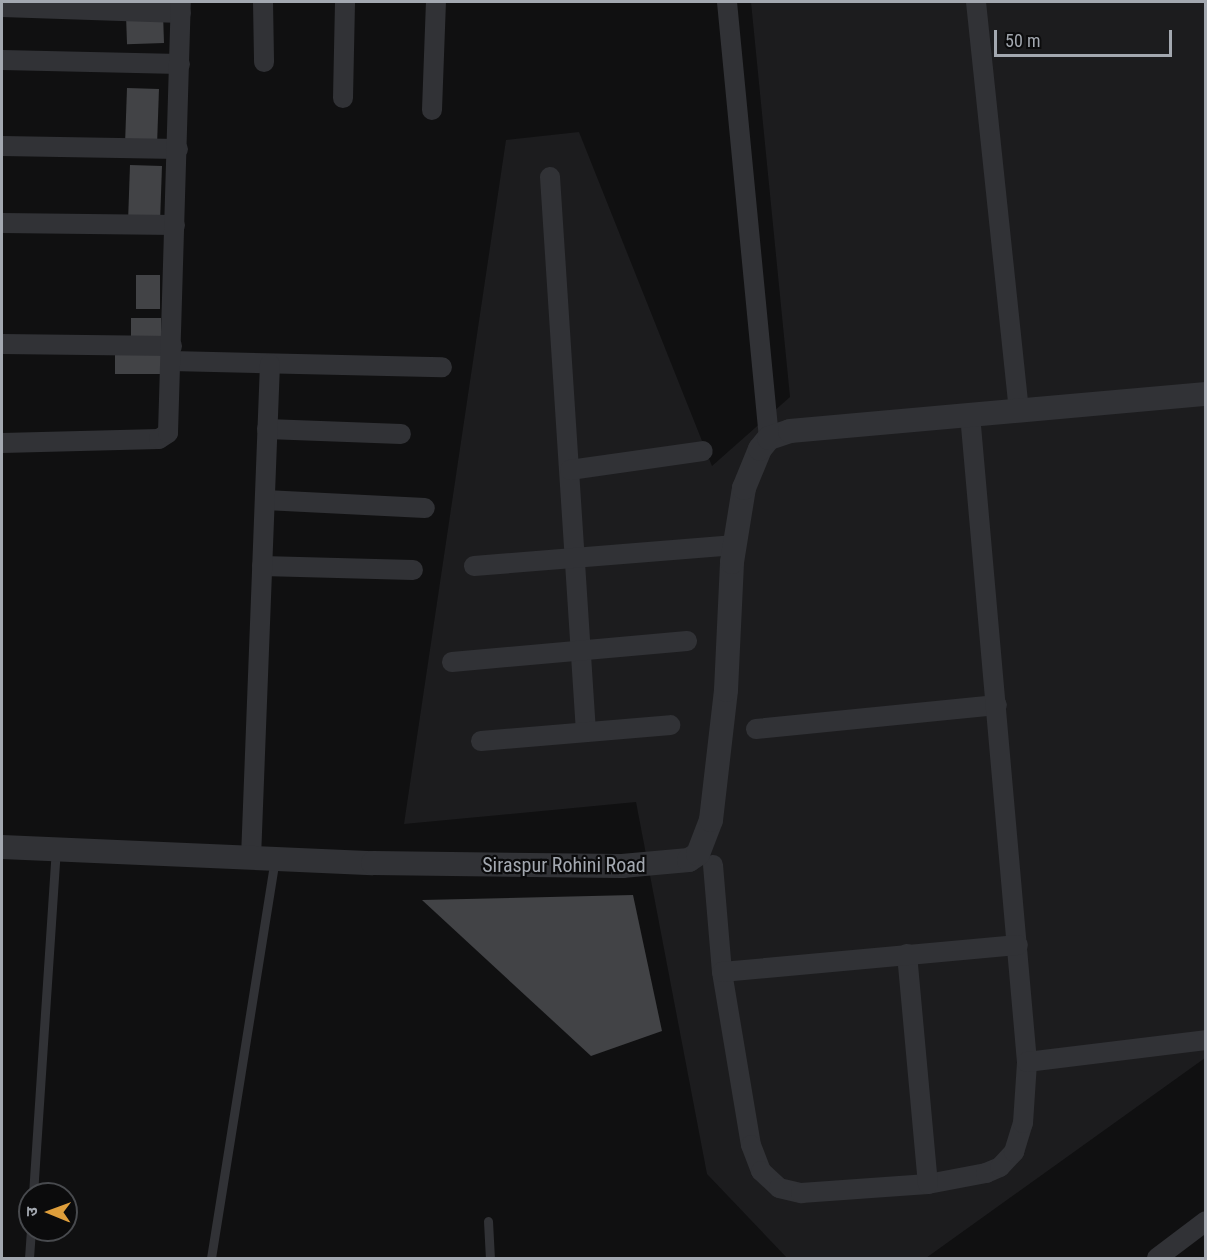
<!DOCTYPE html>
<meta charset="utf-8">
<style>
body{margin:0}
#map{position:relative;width:1207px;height:1260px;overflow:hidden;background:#101011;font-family:"Roboto Condensed","Noto Sans Devanagari",sans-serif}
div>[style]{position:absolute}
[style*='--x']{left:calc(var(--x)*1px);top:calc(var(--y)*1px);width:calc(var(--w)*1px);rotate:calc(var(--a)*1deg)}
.built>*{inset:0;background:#1c1c1e}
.building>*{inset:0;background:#424346;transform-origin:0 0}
.service>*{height:9px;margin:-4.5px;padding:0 4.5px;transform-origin:4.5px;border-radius:4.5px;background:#313236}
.minor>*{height:20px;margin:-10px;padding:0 10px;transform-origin:10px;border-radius:10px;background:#313236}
.tertiary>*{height:24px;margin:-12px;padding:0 12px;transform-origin:12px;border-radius:12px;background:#313236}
span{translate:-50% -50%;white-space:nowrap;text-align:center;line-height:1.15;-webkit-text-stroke:4.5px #0b0b0c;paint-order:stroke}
.street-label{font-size:20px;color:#a3a8b0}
.frame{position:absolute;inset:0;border:3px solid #a3a8b0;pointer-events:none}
.north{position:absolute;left:18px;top:1182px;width:60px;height:60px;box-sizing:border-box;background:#0b0b0c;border:2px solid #484a4e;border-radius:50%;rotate:271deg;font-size:16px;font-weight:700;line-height:24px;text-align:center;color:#a3a8b0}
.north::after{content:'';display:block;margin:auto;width:21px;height:27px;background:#de9e3b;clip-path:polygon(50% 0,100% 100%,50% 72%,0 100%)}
.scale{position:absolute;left:994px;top:30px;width:178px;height:27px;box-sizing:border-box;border:3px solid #a3a8b0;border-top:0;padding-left:8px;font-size:18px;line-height:21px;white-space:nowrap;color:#a3a8b0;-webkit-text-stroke:4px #0b0b0c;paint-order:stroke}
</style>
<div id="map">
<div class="built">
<div style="clip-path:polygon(751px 2px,1205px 2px,1205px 1058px,926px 1258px,787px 1258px,707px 1174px,636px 802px,404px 824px,506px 140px,579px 132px,712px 466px,790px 397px)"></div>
</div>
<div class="building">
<div style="left:163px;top:14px;width:29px;height:37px;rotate:88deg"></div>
<div style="left:127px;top:88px;width:32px;height:52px;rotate:2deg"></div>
<div style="left:130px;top:165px;width:32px;height:54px;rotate:2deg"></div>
<div style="left:136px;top:275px;width:24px;height:34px"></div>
<div style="left:131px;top:318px;width:30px;height:28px"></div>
<div style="left:115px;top:352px;width:49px;height:22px"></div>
<div style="clip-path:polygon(633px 895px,662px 1031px,591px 1056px,422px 900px)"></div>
</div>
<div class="service">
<div style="--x:33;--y:1194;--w:343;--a:-86.2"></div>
<div style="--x:488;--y:1221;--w:37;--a:87"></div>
<div style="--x:29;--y:1258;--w:28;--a:-86"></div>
<div style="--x:211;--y:1258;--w:404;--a:-80.9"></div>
</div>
<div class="minor">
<div style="--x:263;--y:2;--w:60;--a:89"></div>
<div style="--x:727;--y:2;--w:438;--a:84.5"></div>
<div style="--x:976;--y:2;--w:410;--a:84"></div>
<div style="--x:2;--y:7;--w:179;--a:1.9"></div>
<div style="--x:2;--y:60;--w:178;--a:1.3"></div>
<div style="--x:343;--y:98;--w:96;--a:-88.8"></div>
<div style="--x:432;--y:110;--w:108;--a:-87.9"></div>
<div style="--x:2;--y:146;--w:176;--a:1"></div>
<div style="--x:550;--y:177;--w:556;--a:86.29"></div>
<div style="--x:2;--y:223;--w:173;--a:0.7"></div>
<div style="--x:2;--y:344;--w:170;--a:0.7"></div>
<div style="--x:171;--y:361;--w:271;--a:1.3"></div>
<div style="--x:267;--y:429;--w:134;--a:2.1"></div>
<div style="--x:2;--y:443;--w:157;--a:-1.5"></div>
<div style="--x:159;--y:439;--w:11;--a:-34"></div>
<div style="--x:168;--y:433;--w:431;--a:-88.3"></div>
<div style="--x:570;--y:470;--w:134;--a:-8.1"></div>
<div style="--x:265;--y:500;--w:160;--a:2.9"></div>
<div style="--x:262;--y:566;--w:151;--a:1.5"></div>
<div style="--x:474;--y:566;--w:262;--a:-4.6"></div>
<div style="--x:452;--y:662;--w:236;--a:-5.1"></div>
<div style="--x:756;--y:729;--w:242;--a:-5.7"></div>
<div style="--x:481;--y:741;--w:190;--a:-4.8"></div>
<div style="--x:251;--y:858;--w:494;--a:-87.8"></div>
<div style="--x:713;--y:865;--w:107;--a:85.2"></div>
<div style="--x:722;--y:972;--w:175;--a:80.5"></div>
<div style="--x:751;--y:1145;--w:28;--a:69"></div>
<div style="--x:761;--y:1171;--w:25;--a:43"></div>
<div style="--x:779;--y:1188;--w:23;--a:13"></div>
<div style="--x:801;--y:1193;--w:127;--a:-4.1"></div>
<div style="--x:928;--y:1184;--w:59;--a:-10.7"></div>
<div style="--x:986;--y:1173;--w:15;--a:-23"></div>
<div style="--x:1000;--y:1167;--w:21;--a:-47"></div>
<div style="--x:1014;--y:1152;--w:30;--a:-73"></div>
<div style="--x:1023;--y:1123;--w:61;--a:-86.2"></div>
<div style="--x:1027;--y:1062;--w:650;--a:-95.03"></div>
<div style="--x:907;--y:954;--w:231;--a:84.8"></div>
<div style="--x:722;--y:972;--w:297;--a:-5.2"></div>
<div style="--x:1027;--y:1062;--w:180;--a:-7"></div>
<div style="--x:1157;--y:1258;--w:61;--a:-37.1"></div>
</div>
<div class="tertiary">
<div style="--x:2;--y:847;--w:371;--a:2.5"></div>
<div style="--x:373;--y:863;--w:249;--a:0.7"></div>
<div style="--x:622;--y:866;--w:67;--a:-5.1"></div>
<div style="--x:689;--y:860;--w:11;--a:-34"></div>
<div style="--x:698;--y:854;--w:36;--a:-69"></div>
<div style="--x:711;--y:820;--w:131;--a:-83.4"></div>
<div style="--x:726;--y:690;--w:128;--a:-87.3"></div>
<div style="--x:732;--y:562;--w:75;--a:-80.8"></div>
<div style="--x:744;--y:488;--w:42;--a:-67.7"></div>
<div style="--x:760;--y:449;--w:14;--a:-51"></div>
<div style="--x:769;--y:438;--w:22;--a:-18"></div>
<div style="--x:790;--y:431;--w:418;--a:-5.1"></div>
</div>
<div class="street-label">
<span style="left:564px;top:865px">Siraspur Rohini Road</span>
</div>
<div class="frame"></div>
<div class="north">उ</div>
<div class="scale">50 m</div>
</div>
